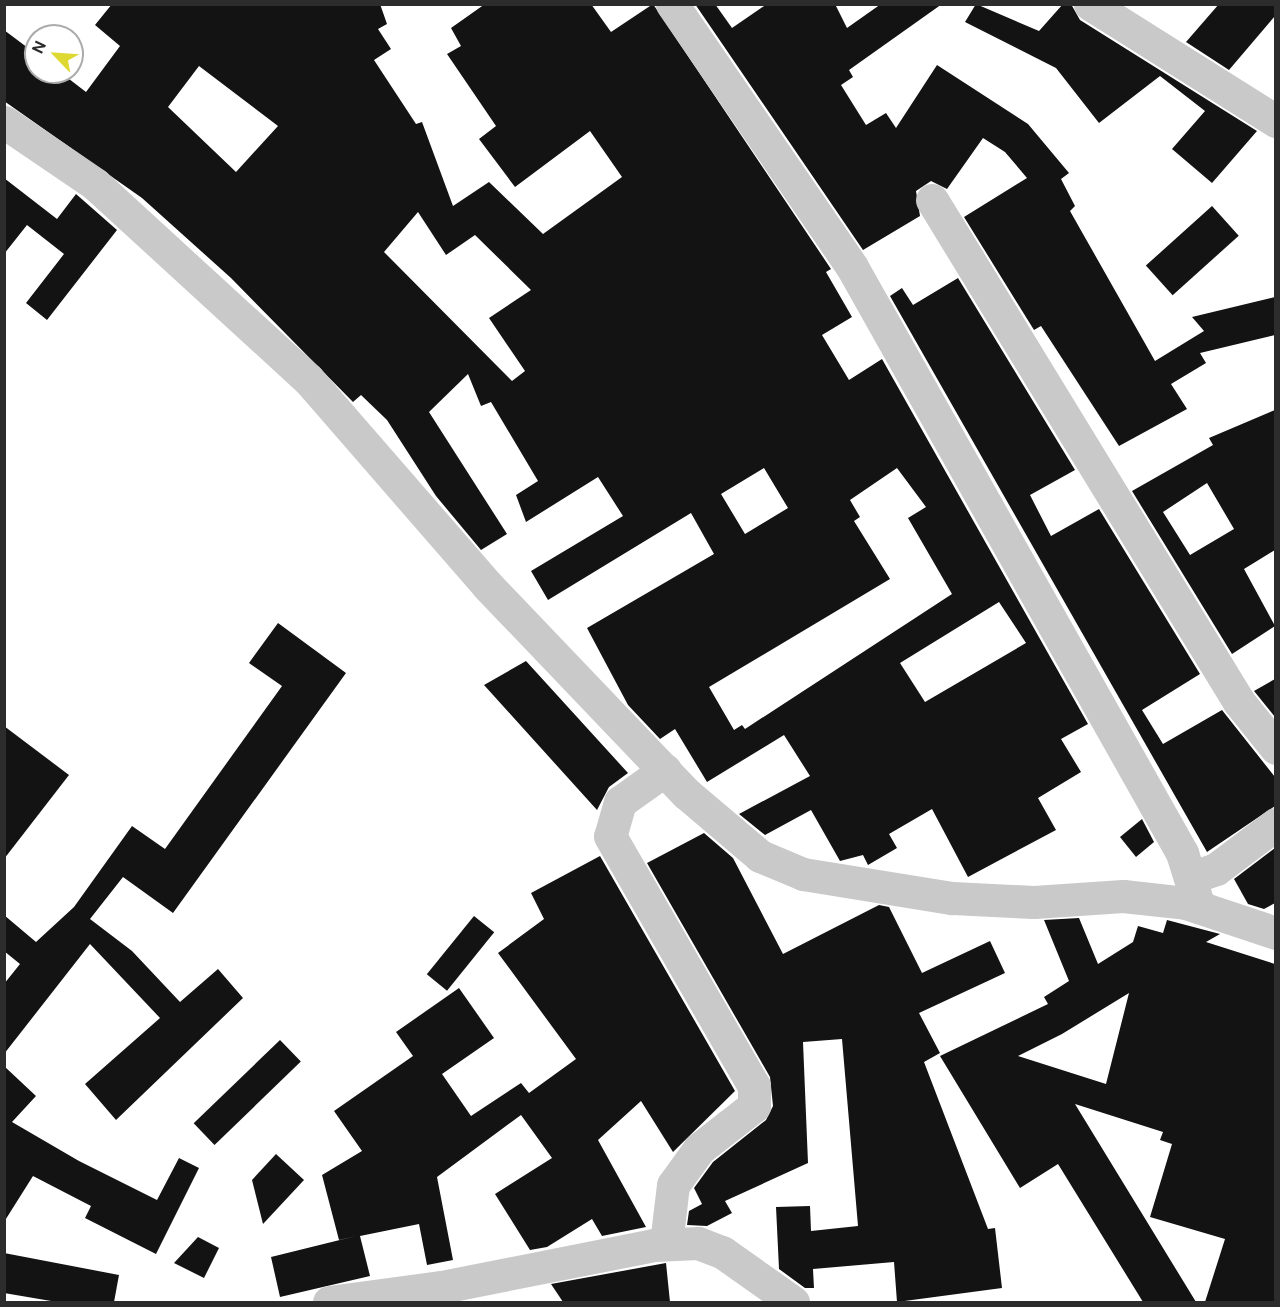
<!DOCTYPE html>
<style>
body{margin:0}
#map{position:relative;width:1280px;height:1307px;overflow:hidden;background:#fff;font-family:"DM Sans",sans-serif}
div>[style]{position:absolute}
[style*='--x']{left:calc(var(--x)*1px);top:calc(var(--y)*1px);width:calc(var(--w)*1px);rotate:calc(var(--a)*1deg)}
.building>*{inset:0;background:#131313;transform-origin:0 0}
.minor>*{height:33px;margin:-16.5px;padding:0 16.5px;transform-origin:16.5px;border-radius:16.5px;background:#c9c9c9}
span{translate:-50% -50%;white-space:nowrap;text-align:center;line-height:1.15;-webkit-text-stroke:6px #fff;paint-order:stroke}
.frame{position:absolute;inset:0;border:6px solid #2c2c2c;pointer-events:none}
.north{position:absolute;left:24px;top:24px;width:60px;height:60px;box-sizing:border-box;background:#fff;border:2px solid #ababab;border-radius:50%;rotate:295deg;font-size:16px;font-weight:700;line-height:24px;text-align:center;color:#2c2c2c}
.north::after{content:'';display:block;margin:auto;width:21px;height:27px;background:#ded832;clip-path:polygon(50% 0,100% 100%,50% 72%,0 100%)}
</style>
<div id="map">
<div class="building">
<div style="clip-path:polygon(evenodd,112px 4px,380px 4px,387px 24px,378px 29px,391px 49px,374px 60px,416px 124px,422px 122px,453px 206px,489px 182px,543px 234px,622px 177px,590px 131px,515px 187px,479px 139px,496px 126px,447px 54px,461px 46px,451px 28px,485px 4px,591px 4px,611px 32px,653px 4px,831px 269px,826px 272px,852px 317px,822px 335px,849px 380px,882px 359px,1088px 724px,1061px 739px,1081px 772px,1038px 798px,1056px 830px,968px 877px,932px 809px,889px 834px,897px 848px,868px 865px,863px 855px,840px 861px,811px 810px,765px 835px,739px 814px,810px 776px,784px 735px,707px 782px,675px 729px,660px 739px,628px 705px,587px 628px,714px 554px,691px 513px,548px 600px,531px 571px,623px 516px,598px 477px,526px 522px,516px 495px,538px 481px,491px 402px,481px 406px,468px 374px,429px 412px,507px 534px,481px 550px,436px 496px,387px 420px,361px 395px,353px 402px,231px 278px,142px 198px,4px 101px,4px 30px,36px 54px,36px 72px,60px 72px,86px 92px,120px 46px,95px 25px,112px 4px,199px 66px,278px 126px,236px 172px,168px 107px,199px 66px,112px 4px,418px 212px,446px 255px,475px 235px,531px 290px,489px 318px,525px 371px,512px 381px,384px 252px,418px 212px,112px 4px,764px 468px,788px 508px,745px 534px,721px 494px,764px 468px,112px 4px,897px 468px,926px 507px,908px 518px,952px 594px,745px 729px,742px 725px,734px 730px,709px 687px,890px 579px,854px 521px,860px 517px,850px 500px,897px 468px,112px 4px,999px 602px,1026px 643px,925px 702px,900px 663px,999px 602px)"></div>
<div style="clip-path:polygon(695px 4px,715px 4px,732px 28px,767px 4px,835px 4px,847px 28px,881px 4px,942px 4px,849px 70px,853px 77px,841px 85px,866px 125px,886px 113px,896px 128px,937px 65px,1028px 124px,1069px 173px,1061px 179px,1075px 206px,1070px 211px,1155px 361px,1204px 331px,1192px 317px,1275px 297px,1275px 335px,1200px 353px,1206px 363px,1171px 384px,1187px 409px,1119px 446px,1041px 326px,1034px 330px,964px 217px,1027px 178px,1005px 152px,983px 138px,947px 189px,931px 181px,916px 191px,920px 216px,863px 250px)"></div>
<div style="clip-path:polygon(976px 4px,1039px 31px,1063px 4px,1071px 4px,1080px 20px,1257px 131px,1212px 183px,1172px 149px,1205px 111px,1160px 76px,1099px 123px,1056px 68px,965px 22px)"></div>
<div style="clip-path:polygon(1219px 4px,1275px 4px,1275px 16px,1229px 70px,1186px 42px)"></div>
<div style="clip-path:polygon(4px 178px,57px 219px,76px 194px,117px 230px,47px 320px,26px 303px,64px 254px,27px 225px,4px 254px)"></div>
<div style="left:1212px;top:206px;width:40px;height:89px;rotate:48deg"></div>
<div style="clip-path:polygon(958px 278px,1075px 470px,1030px 495px,1051px 536px,1099px 509px,1200px 674px,1142px 710px,1163px 744px,1222px 710px,1275px 777px,1275px 806px,1207px 852px,890px 296px,902px 288px,913px 305px)"></div>
<div style="clip-path:polygon(evenodd,1275px 410px,1275px 550px,1244px 569px,1275px 626px,1232px 654px,1132px 491px,1213px 445px,1209px 438px,1275px 410px,1207px 483px,1234px 529px,1190px 555px,1163px 512px,1207px 483px)"></div>
<div style="clip-path:polygon(278px 623px,346px 673px,173px 913px,123px 877px,90px 919px,132px 951px,180px 1002px,218px 969px,243px 998px,116px 1120px,85px 1084px,160px 1018px,90px 944px,4px 1054px,4px 984px,20px 964px,4px 951px,4px 915px,36px 942px,74px 907px,132px 826px,165px 849px,282px 686px,249px 663px)"></div>
<div style="clip-path:polygon(526px 661px,628px 773px,609px 787px,597px 810px,484px 685px)"></div>
<div style="clip-path:polygon(1275px 679px,1275px 717px,1254px 691px)"></div>
<div style="clip-path:polygon(4px 726px,69px 775px,4px 859px)"></div>
<div style="clip-path:polygon(1142px 819px,1154px 842px,1136px 857px,1120px 837px)"></div>
<div style="clip-path:polygon(704px 833px,733px 858px,783px 954px,879px 905px,889px 907px,922px 973px,990px 941px,1005px 973px,919px 1013px,940px 1053px,924px 1062px,988px 1229px,995px 1228px,1002px 1288px,897px 1302px,894px 1262px,813px 1269px,814px 1288px,805px 1288px,779px 1269px,776px 1207px,810px 1206px,811px 1231px,858px 1226px,842px 1039px,803px 1042px,808px 1163px,725px 1201px,732px 1213px,707px 1226px,687px 1225px,689px 1211px,702px 1204px,694px 1188px,713px 1162px,766px 1120px,773px 1106px,770px 1077px,647px 863px)"></div>
<div style="clip-path:polygon(1275px 848px,1275px 903px,1264px 909px,1248px 904px,1234px 879px)"></div>
<div style="clip-path:polygon(600px 856px,735px 1091px,673px 1152px,641px 1101px,598px 1140px,646px 1227px,602px 1236px,592px 1219px,547px 1247px,530px 1250px,495px 1194px,552px 1158px,521px 1115px,437px 1177px,453px 1260px,427px 1265px,419px 1224px,360px 1236px,370px 1276px,280px 1297px,271px 1257px,356px 1236px,339px 1240px,322px 1175px,362px 1151px,334px 1111px,413px 1056px,396px 1032px,459px 988px,494px 1038px,442px 1074px,471px 1116px,521px 1083px,529px 1093px,576px 1059px,498px 953px,544px 919px,531px 893px)"></div>
<div style="left:474px;top:916px;width:26px;height:75px;rotate:39deg"></div>
<div style="clip-path:polygon(evenodd,1079px 918px,1098px 964px,1133px 942px,1138px 926px,1163px 933px,1167px 920px,1220px 934px,1206px 942px,1275px 964px,1275px 1302px,1205px 1302px,1225px 1239px,1150px 1217px,1172px 1144px,1160px 1140px,1163px 1132px,1075px 1104px,1196px 1302px,1143px 1302px,1058px 1164px,1020px 1188px,940px 1056px,1048px 1004px,1044px 997px,1069px 981px,1044px 920px,1079px 918px,1129px 993px,1106px 1084px,1018px 1056px,1062px 1034px,1129px 993px)"></div>
<div style="left:280px;top:1040px;width:30px;height:120px;rotate:46deg"></div>
<div style="clip-path:polygon(4px 1066px,36px 1096px,12px 1122px,79px 1161px,157px 1200px,179px 1158px,199px 1168px,156px 1254px,85px 1218px,91px 1206px,33px 1176px,4px 1222px)"></div>
<div style="clip-path:polygon(276px 1154px,304px 1180px,263px 1224px,252px 1180px)"></div>
<div style="clip-path:polygon(198px 1237px,219px 1248px,204px 1278px,174px 1263px)"></div>
<div style="clip-path:polygon(4px 1253px,119px 1275px,114px 1302px,57px 1302px,4px 1293px)"></div>
<div style="clip-path:polygon(666px 1263px,670px 1302px,563px 1302px,551px 1284px)"></div>
</div>
<div class="minor">
<div style="--x:672;--y:4;--w:319;--a:55.6"></div>
<div style="--x:852;--y:267;--w:673;--a:60.61"></div>
<div style="--x:1182;--y:853;--w:57;--a:72.5"></div>
<div style="--x:1090;--y:4;--w:220;--a:32.2"></div>
<div style="--x:4;--y:122;--w:110;--a:34.3"></div>
<div style="--x:95;--y:184;--w:289;--a:42.5"></div>
<div style="--x:308;--y:379;--w:273;--a:49"></div>
<div style="--x:487;--y:585;--w:289;--a:46.3"></div>
<div style="--x:687;--y:794;--w:96;--a:40.3"></div>
<div style="--x:760;--y:856;--w:47;--a:22.7"></div>
<div style="--x:803;--y:874;--w:151;--a:9.2"></div>
<div style="--x:952;--y:898;--w:82;--a:2.8"></div>
<div style="--x:1034;--y:902;--w:89;--a:-3.9"></div>
<div style="--x:1123;--y:896;--w:63;--a:6.3"></div>
<div style="--x:1186;--y:903;--w:95;--a:18.4"></div>
<div style="--x:932;--y:200;--w:588;--a:58.55"></div>
<div style="--x:1239;--y:702;--w:59;--a:51.2"></div>
<div style="--x:665;--y:770;--w:55;--a:144.6"></div>
<div style="--x:620;--y:802;--w:35;--a:106"></div>
<div style="--x:610;--y:836;--w:289;--a:60.1"></div>
<div style="--x:754;--y:1086;--w:20;--a:90"></div>
<div style="--x:754;--y:1106;--w:70;--a:142"></div>
<div style="--x:699;--y:1149;--w:44;--a:125.8"></div>
<div style="--x:673;--y:1185;--w:59;--a:96.8"></div>
<div style="--x:1190;--y:878;--w:28;--a:-19"></div>
<div style="--x:1216;--y:869;--w:75;--a:-36.9"></div>
<div style="--x:329;--y:1302;--w:114;--a:-7.6"></div>
<div style="--x:442;--y:1287;--w:216;--a:-11.2"></div>
<div style="--x:654;--y:1245;--w:44;--a:-2.6"></div>
<div style="--x:698;--y:1243;--w:26;--a:21"></div>
<div style="--x:722;--y:1252;--w:87;--a:35.2"></div>
</div>
<div class="frame"></div>
<div class="north">N</div>
</div>
